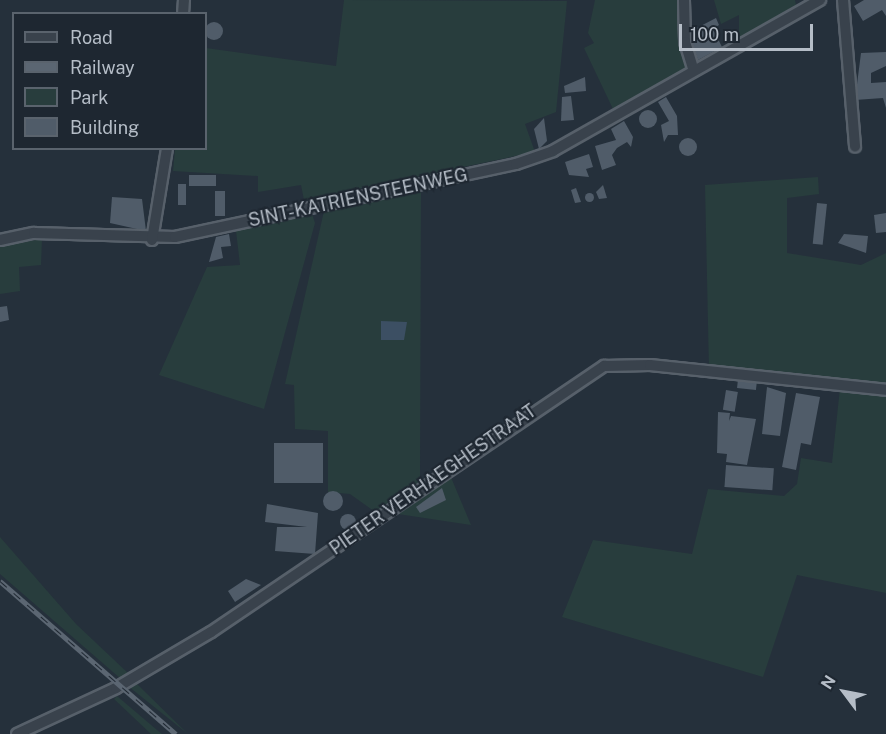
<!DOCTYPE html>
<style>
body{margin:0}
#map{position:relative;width:886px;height:734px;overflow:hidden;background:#25303b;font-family:"Public Sans",sans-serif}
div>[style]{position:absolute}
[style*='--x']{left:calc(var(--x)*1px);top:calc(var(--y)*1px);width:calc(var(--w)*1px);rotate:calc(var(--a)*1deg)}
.green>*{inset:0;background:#283d3d}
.water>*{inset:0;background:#3c4f63}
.building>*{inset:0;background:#505c69;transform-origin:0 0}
.round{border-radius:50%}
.roads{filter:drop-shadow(2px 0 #57606a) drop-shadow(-2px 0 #57606a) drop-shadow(0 2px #57606a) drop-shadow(0 -2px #57606a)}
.minor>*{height:10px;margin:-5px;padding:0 5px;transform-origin:5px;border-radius:5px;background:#39424c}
.rail>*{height:5px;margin-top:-2.5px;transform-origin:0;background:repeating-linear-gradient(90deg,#1e2731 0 9px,#5b6672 0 18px);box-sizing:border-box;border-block:2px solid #5b6672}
span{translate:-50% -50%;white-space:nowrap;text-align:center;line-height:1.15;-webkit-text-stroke:4.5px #1e2731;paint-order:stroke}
.street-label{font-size:18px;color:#b5bdc7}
.legend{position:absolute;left:12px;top:12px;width:195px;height:138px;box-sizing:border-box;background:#1e2731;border:2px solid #5a636d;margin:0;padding:8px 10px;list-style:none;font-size:18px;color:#b5bdc7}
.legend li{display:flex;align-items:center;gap:12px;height:30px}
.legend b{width:30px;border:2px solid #5a636d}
.north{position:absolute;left:814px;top:662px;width:60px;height:60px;-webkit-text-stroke:4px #1e2731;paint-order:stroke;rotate:302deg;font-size:16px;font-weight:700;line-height:24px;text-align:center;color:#b5bdc7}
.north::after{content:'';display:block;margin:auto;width:21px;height:27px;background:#b5bdc7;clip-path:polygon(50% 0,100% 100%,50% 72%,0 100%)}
.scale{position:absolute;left:679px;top:24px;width:134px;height:27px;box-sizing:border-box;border:3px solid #b5bdc7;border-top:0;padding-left:8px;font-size:18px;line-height:21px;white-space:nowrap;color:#b5bdc7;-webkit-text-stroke:4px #1e2731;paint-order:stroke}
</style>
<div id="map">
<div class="green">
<div style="clip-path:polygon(344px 0,567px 1px,556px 112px,525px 124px,535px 152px,304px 200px,301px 185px,258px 192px,258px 176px,173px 171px,175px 149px,206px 148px,206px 48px,336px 66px)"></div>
<div style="clip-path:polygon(595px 0,681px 0,688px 67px,613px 109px,584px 48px,594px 43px,588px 33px)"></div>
<div style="clip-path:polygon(714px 0,795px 0,796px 5px,739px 38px,739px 15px,721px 24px)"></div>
<div style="clip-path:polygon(818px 177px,819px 194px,787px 198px,787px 253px,861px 265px,886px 253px,886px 386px,709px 370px,705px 185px)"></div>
<div style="clip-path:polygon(421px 192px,420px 483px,378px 514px,350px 494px,328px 492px,328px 431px,295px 429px,294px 385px,285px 384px,324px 211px)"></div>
<div style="clip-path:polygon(312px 214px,315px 223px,264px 409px,159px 375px,207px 267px,240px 265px,236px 231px)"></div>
<div style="clip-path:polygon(42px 239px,41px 265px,19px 267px,20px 291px,0 294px,0 246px)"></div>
<div style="clip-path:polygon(840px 388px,886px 393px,886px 593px,797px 575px,763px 677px,562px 617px,593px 540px,692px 554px,708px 489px,784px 496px,797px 484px,801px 458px,832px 463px)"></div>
<div style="clip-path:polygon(450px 475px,471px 525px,398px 514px,137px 684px,188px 734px,128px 686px)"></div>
<div style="clip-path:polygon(0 537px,76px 624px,129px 674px,121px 679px,0 574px)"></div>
<div style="clip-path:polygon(117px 696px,157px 730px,162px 734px,151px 734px,114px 699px)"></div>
</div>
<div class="water">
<div style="clip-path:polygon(381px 321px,407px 322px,404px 340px,381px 340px)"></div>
</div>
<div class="building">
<div style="clip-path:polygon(864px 0,886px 0,886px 16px,882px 10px,863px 21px,854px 6px)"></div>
<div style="clip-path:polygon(716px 18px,719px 25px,713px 29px,722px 47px,698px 60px,689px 32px)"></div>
<div class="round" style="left:205px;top:22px;width:18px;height:18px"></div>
<div style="clip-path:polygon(886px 52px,886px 66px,871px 73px,871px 83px,886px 82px,886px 108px,883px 98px,855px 100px,861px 53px)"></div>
<div style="clip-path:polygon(585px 77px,586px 91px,565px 93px,564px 86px)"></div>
<div style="clip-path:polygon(571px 96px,574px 120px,561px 121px,562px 97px)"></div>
<div style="clip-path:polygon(666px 97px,677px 116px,678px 135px,668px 135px,664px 142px,661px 125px,669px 121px,658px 102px)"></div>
<div class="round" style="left:639px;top:110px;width:18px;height:18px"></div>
<div style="clip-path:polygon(544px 118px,547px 141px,539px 149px,534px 129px)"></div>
<div style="clip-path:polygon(624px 121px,633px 137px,631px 147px,627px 142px,617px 148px,612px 155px,616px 165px,602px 170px,595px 146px,616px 140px,611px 129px)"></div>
<div class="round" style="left:679px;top:138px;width:18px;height:18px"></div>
<div style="clip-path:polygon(589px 154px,593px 167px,586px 169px,589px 177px,569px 175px,565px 162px)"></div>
<div style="left:189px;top:175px;width:27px;height:11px"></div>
<div style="left:178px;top:184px;width:8px;height:21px"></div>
<div style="clip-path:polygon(603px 185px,607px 198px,599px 199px,596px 192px)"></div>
<div style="clip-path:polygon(576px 188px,581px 202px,575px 203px,571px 190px)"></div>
<div style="left:215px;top:191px;width:10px;height:25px"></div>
<div class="round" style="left:584.5px;top:192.5px;width:9px;height:9px"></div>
<div style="clip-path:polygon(112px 197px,142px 199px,146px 231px,110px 223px)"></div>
<div style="left:817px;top:203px;width:10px;height:41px;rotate:6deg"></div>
<div style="clip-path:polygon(886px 213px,886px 232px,876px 233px,874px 215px)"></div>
<div style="clip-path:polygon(229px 234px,231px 246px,221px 247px,223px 258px,209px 262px,216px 237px)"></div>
<div style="clip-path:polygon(844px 234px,868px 236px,866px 253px,838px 243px)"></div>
<div style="clip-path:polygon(7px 306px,9px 320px,0 322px,0 307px)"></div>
<div style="left:738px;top:379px;width:19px;height:9px;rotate:6deg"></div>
<div style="clip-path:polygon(767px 387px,786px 393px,780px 436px,762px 434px)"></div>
<div style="left:726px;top:390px;width:12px;height:20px;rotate:9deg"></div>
<div style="clip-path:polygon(796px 393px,820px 397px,811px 445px,801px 443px,796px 470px,782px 467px)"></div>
<div style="clip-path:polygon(718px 412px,730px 413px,729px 421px,731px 416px,756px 419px,747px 465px,726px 462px,727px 454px,717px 453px)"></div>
<div style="left:274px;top:443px;width:49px;height:40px"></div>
<div style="left:726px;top:465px;width:48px;height:22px;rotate:4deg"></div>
<div style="clip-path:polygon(442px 488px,446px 500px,420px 513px,416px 507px)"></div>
<div class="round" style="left:323px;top:491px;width:20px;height:20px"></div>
<div style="clip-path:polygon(267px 504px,318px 513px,315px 554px,275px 551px,277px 527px,307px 527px,265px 522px)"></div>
<div class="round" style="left:340px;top:514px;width:16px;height:16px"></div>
<div style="clip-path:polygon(246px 579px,261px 585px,235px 602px,228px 591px)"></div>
</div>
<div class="roads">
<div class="minor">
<div style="--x:684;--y:0;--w:42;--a:88.6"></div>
<div style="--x:685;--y:42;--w:30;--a:73"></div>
<div style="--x:843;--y:0;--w:147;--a:85.3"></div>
<div style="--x:183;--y:14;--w:14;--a:-86"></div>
<div style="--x:0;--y:240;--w:35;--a:-12"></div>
<div style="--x:34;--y:233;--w:141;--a:1.6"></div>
<div style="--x:175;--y:237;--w:349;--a:-12.1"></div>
<div style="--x:516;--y:164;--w:39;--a:-19"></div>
<div style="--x:553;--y:151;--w:307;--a:-29.5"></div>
<div style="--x:152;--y:240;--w:93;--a:-80.7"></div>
<div style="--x:17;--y:734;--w:109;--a:-24.9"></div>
<div style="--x:116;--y:688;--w:110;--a:-30.5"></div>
<div style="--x:211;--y:632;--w:475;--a:-34.1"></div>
<div style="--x:604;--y:366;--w:46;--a:-1.2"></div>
<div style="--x:650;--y:365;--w:237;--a:6"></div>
</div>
</div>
<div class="rail">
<div style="--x:0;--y:581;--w:233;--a:41"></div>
</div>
<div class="street-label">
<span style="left:358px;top:198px;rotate:-12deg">SINT-KATRIENSTEENWEG</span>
<span style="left:433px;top:480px;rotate:-35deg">PIETER VERHAEGHESTRAAT</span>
</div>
<ul class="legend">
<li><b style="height:8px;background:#39424c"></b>Road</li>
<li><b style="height:8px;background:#5b6672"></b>Railway</li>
<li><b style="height:16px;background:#283d3d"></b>Park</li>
<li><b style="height:16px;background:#505c69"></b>Building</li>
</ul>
<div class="north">N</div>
<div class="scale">100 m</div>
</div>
